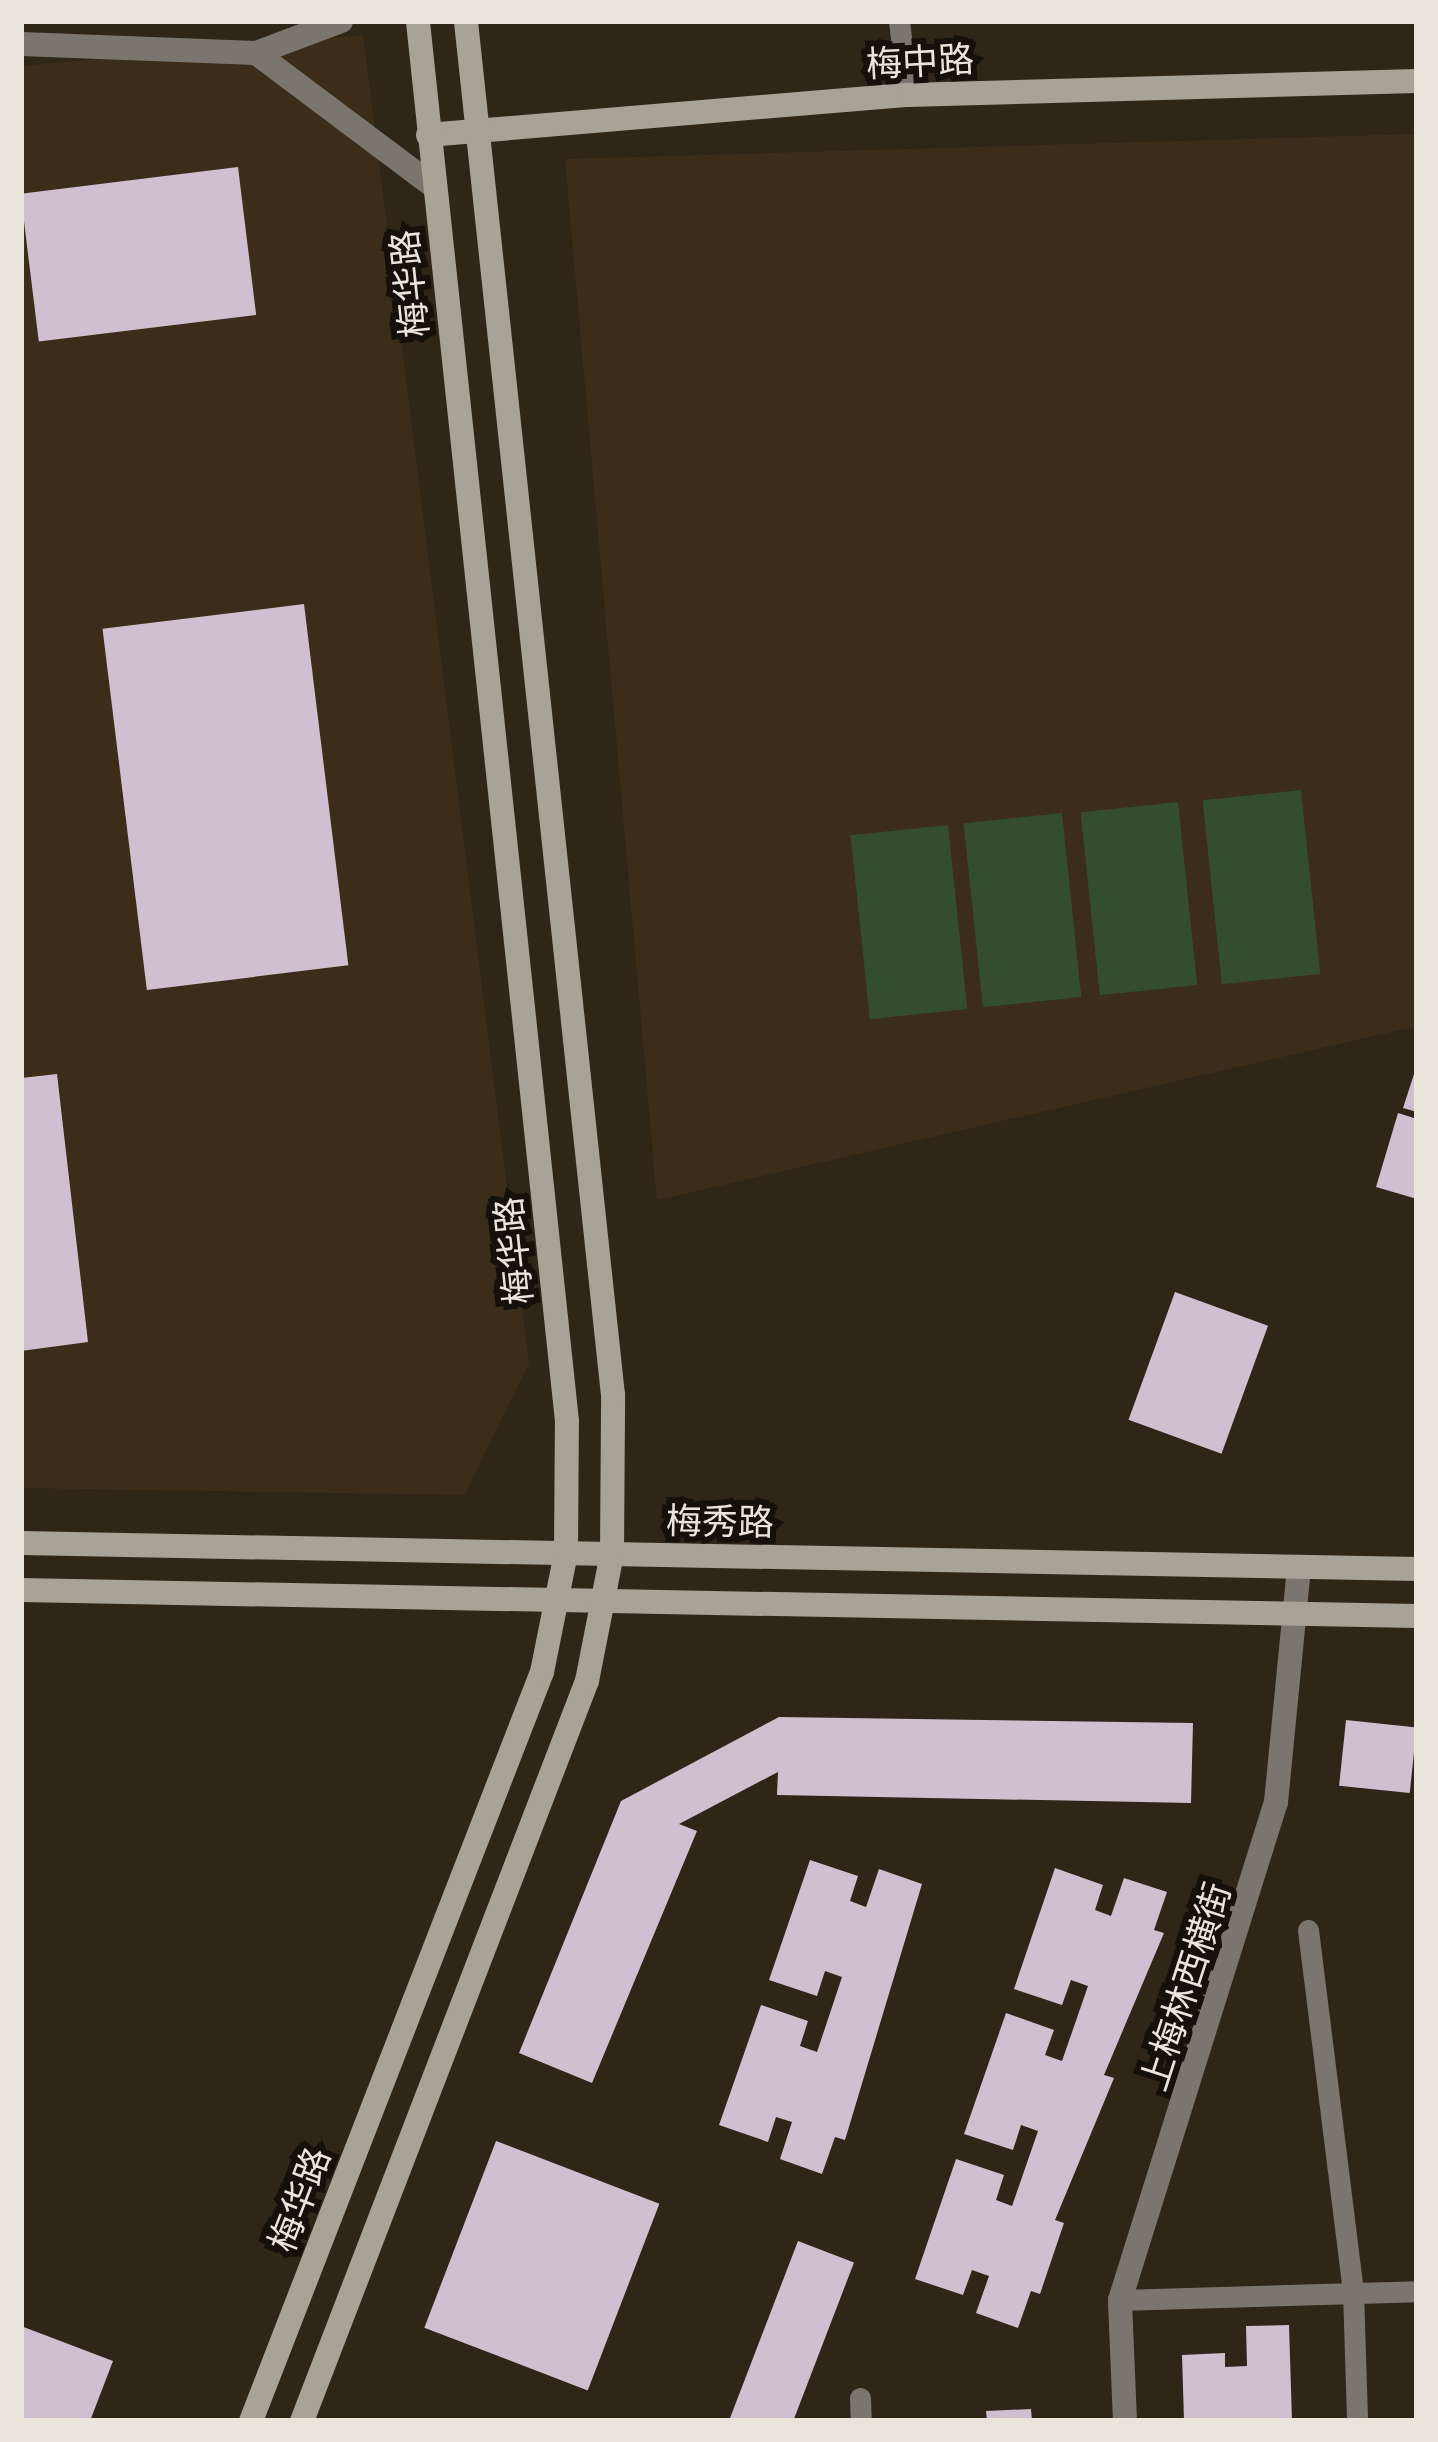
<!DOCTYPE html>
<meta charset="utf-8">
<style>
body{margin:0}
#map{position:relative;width:1438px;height:2442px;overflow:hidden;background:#302618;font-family:"Playfair Display","Noto Sans SC",serif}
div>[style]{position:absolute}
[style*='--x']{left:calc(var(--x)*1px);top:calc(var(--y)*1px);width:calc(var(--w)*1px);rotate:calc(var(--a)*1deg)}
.built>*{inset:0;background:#3b2d19}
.green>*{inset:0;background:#344d2b;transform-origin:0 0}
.building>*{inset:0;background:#cfbfd0;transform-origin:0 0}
.lane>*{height:21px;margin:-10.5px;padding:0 10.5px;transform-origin:10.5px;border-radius:10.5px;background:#7a766e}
.street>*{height:24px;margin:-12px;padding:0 12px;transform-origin:12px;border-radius:12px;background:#7a766e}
.secondary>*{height:24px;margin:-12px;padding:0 12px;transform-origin:12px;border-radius:12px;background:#a9a296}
span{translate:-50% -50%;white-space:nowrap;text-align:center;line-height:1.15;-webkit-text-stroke:12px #15100a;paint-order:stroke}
.street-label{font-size:36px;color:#ebe4db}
.frame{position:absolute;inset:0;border:24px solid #ebe4db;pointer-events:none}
</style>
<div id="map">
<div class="built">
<div style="clip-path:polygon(363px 35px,529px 1364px,464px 1495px,21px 1488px,21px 66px)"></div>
<div style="clip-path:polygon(1417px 134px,1417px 1026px,657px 1200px,565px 159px)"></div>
</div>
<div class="green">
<div style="left:1301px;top:790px;width:185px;height:99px;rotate:84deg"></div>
<div style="left:1178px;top:802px;width:184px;height:98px;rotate:84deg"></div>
<div style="left:1062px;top:813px;width:185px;height:99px;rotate:84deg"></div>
<div style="left:948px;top:825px;width:185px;height:98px;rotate:84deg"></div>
</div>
<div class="building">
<div style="left:238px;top:167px;width:149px;height:219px;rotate:83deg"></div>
<div style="left:304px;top:604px;width:364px;height:203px;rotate:83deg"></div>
<div style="clip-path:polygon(1416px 1068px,1417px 1068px,1417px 1112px,1403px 1108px)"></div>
<div style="clip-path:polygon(57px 1074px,88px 1342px,21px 1351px,21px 1078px)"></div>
<div style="clip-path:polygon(1398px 1113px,1417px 1119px,1417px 1199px,1376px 1187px)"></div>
<div style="left:1175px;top:1292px;width:99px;height:136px;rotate:20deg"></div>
<div style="clip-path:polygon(779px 1717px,1193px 1723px,1191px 1803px,777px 1795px,778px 1772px,679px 1824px,697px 1831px,592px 2083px,519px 2053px,621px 1801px)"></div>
<div style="left:1346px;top:1720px;width:71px;height:66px;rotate:6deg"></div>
<div style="clip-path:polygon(810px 1860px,858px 1876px,850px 1901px,866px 1907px,879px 1869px,922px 1884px,845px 2140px,835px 2137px,822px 2174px,780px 2159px,792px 2122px,776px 2117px,768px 2142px,719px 2125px,761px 2005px,808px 2021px,800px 2046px,817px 2052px,842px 1977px,825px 1971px,817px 1996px,769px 1980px)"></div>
<div style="clip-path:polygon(1055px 1868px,1103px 1885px,1095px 1910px,1111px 1916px,1124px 1878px,1167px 1892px,1154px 1930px,1164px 1933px,1104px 2075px,1114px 2078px,1055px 2220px,1064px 2223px,1040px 2294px,1031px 2291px,1018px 2328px,976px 2313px,989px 2276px,972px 2270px,963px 2295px,915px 2279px,956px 2159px,1004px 2175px,996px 2200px,1012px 2206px,1038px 2131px,1021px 2125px,1013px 2150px,964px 2134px,1006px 2013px,1054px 2030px,1045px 2055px,1062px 2061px,1088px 1986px,1071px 1980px,1062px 2005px,1014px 1989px)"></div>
<div style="left:496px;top:2141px;width:175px;height:200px;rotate:21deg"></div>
<div style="left:798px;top:2241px;width:60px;height:192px;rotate:21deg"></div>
<div style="clip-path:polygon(1289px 2325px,1292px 2421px,1184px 2421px,1182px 2355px,1225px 2353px,1225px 2367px,1247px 2366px,1246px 2326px)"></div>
<div style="clip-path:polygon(21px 2326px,113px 2361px,90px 2421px,21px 2421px)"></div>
<div style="clip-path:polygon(1031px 2409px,1032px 2421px,987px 2421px,986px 2411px)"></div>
</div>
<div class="lane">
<div style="--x:899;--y:21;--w:75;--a:83.1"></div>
<div style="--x:1308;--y:1930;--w:364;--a:82.9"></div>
<div style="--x:1353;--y:2291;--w:130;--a:88.2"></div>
<div style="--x:1120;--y:2300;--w:297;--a:-1.7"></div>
<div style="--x:860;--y:2398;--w:23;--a:88"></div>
</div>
<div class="street">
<div style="--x:21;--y:44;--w:235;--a:2.2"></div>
<div style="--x:256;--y:53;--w:91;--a:-20.6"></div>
<div style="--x:256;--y:53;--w:221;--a:36.9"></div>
<div style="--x:1125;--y:2421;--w:121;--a:-92.4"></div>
<div style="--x:1120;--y:2300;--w:522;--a:-72.61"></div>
<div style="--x:1276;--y:1802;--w:236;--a:-84.4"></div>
</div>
<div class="secondary">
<div style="--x:428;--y:135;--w:482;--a:-4.8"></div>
<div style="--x:908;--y:95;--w:509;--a:-1.58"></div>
<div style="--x:21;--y:1543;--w:1396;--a:1.07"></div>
<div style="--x:21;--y:1590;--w:1396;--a:1.07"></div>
<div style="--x:251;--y:2421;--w:804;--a:-68.77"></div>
<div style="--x:542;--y:1672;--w:121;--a:-78.6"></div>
<div style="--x:566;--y:1553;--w:132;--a:-89.6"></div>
<div style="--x:567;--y:1421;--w:1408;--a:-96.08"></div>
<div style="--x:302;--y:2421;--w:793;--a:-68.94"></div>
<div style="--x:587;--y:1681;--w:129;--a:-78.9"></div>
<div style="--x:612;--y:1554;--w:159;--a:-89.6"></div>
<div style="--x:613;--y:1395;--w:1382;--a:-96.11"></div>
</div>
<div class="street-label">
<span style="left:920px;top:60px;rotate:-3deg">梅中路</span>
<span style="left:408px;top:284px;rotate:-96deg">梅华路</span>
<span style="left:512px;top:1251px;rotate:-96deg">梅华路</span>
<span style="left:720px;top:1520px;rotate:1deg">梅秀路</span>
<span style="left:1184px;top:1986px;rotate:-72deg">上梅林西横街</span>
<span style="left:298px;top:2199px;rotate:-69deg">梅华路</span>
</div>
<div class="frame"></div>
</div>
